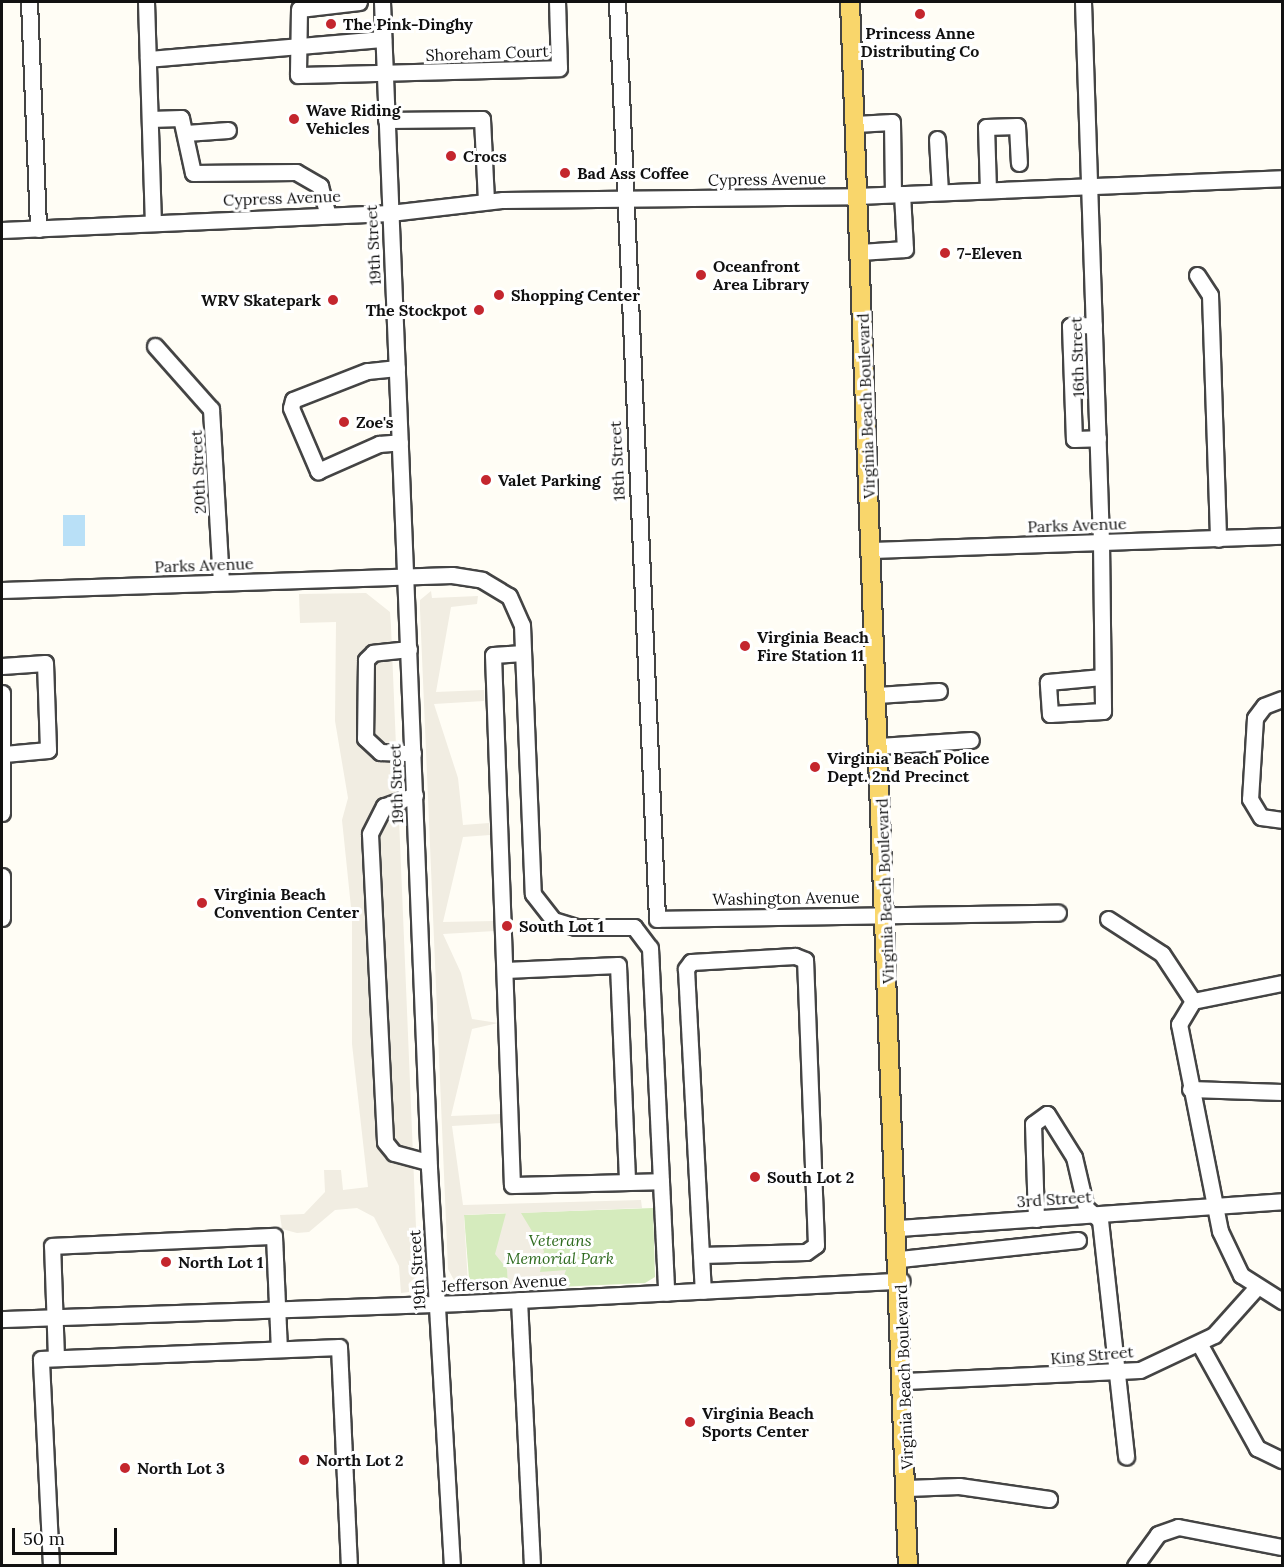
<!DOCTYPE html>
<style>
body{margin:0}
#map{position:relative;width:1284px;height:1567px;overflow:hidden;background:#fffdf5;font-family:Lora,serif}
div>[style]{position:absolute}
[style*='--x']{left:calc(var(--x)*1px);top:calc(var(--y)*1px);width:calc(var(--w)*1px);rotate:calc(var(--a)*1deg)}
.green>*{inset:0;background:#d5ebbd}
.plaza>*{inset:0;background:#f1ede2}
.water>*{inset:0;background:#b9e0f7;transform-origin:0 0}
.roads{filter:drop-shadow(2px 0 #444) drop-shadow(-2px 0 #444) drop-shadow(0 2px #444) drop-shadow(0 -2px #444)}
.minor>*{height:15px;margin:-7.5px;padding:0 7.5px;transform-origin:7.5px;border-radius:7.5px;background:#fff}
.major>*{height:18px;margin:-9px;padding:0 9px;transform-origin:9px;border-radius:9px;background:#f9d66b}
.dots>*{width:16px;height:16px;translate:-50% -50%;box-sizing:border-box;border:3px solid #fff;border-radius:50%}
span{translate:-50% -50%;white-space:nowrap;text-align:center;line-height:1.15;-webkit-text-stroke:6px #fff;paint-order:stroke}
.poi-label{font-size:16px;color:#111;font-weight:700}
.left{translate:0 -50%;text-align:left}
.right{translate:-100% -50%;text-align:right}
.street-label{font-size:16px;color:#111}
.park-label{font-size:16px;color:#2f6b1f;font-style:italic}
.frame{position:absolute;inset:0;border:3px solid #111;pointer-events:none}
.scale{position:absolute;left:12px;top:1528px;width:105px;height:27px;box-sizing:border-box;border:3px solid #111;border-top:0;padding-left:8px;font-size:18px;line-height:21px;white-space:nowrap;color:#111;-webkit-text-stroke:4px #fff;paint-order:stroke}
</style>
<div id="map">
<div class="green">
<div style="clip-path:polygon(653px 1208px,655px 1277px,645px 1283px,470px 1291px,464px 1215px)"></div>
</div>
<div class="plaza">
<div style="clip-path:polygon(431px 591px,432px 598px,478px 596px,477px 604px,451px 607px,436px 692px,484px 690px,484px 701px,434px 704px,458px 778px,463px 825px,489px 823px,490px 835px,463px 837px,443px 922px,495px 921px,495px 931px,443px 934px,461px 973px,472px 1019px,498px 1023px,472px 1029px,451px 1116px,502px 1114px,502px 1123px,452px 1126px,463px 1205px,641px 1200px,642px 1208px,521px 1213px,544px 1251px,540px 1272px,566px 1270px,560px 1287px,508px 1289px,507px 1269px,495px 1254px,506px 1213px,464px 1215px,468px 1284px,455px 1282px,448px 1269px,420px 610px,420px 600px)"></div>
<div style="clip-path:polygon(366px 593px,390px 612px,391px 626px,418px 1275px,409px 1283px,409px 1292px,401px 1293px,399px 1266px,374px 1217px,357px 1208px,335px 1210px,309px 1232px,297px 1233px,282px 1229px,280px 1215px,304px 1214px,325px 1192px,324px 1170px,341px 1170px,343px 1190px,368px 1187px,352px 1044px,352px 917px,342px 820px,348px 798px,335px 721px,336px 622px,300px 623px,299px 594px)"></div>
</div>
<div class="water">
<div style="left:63px;top:515px;width:22px;height:31px"></div>
</div>
<div class="roads">
<div class="minor">
<div style="--x:29;--y:2;--w:227;--a:87.7"></div>
<div style="--x:146;--y:2;--w:218;--a:88.2"></div>
<div style="--x:359;--y:2;--w:60;--a:173.3"></div>
<div style="--x:299;--y:9;--w:66;--a:90.9"></div>
<div style="--x:298;--y:75;--w:261;--a:-1.5"></div>
<div style="--x:559;--y:68;--w:66;--a:-91.7"></div>
<div style="--x:382;--y:2;--w:1167;--a:87.69"></div>
<div style="--x:429;--y:1168;--w:399;--a:86.7"></div>
<div style="--x:617;--y:2;--w:918;--a:87.5"></div>
<div style="--x:657;--y:919;--w:401;--a:-0.9"></div>
<div style="--x:1083;--y:2;--w:540;--a:88.09"></div>
<div style="--x:1101;--y:542;--w:169;--a:89.3"></div>
<div style="--x:1103;--y:711;--w:53;--a:176.8"></div>
<div style="--x:1050;--y:714;--w:32;--a:-94"></div>
<div style="--x:1048;--y:682;--w:54;--a:-5.3"></div>
<div style="--x:148;--y:59;--w:236;--a:-4.9"></div>
<div style="--x:150;--y:119;--w:31;--a:-2"></div>
<div style="--x:181;--y:118;--w:56;--a:77.7"></div>
<div style="--x:193;--y:173;--w:103;--a:-0.6"></div>
<div style="--x:296;--y:172;--w:28;--a:30"></div>
<div style="--x:320;--y:186;--w:30;--a:75"></div>
<div style="--x:386;--y:120;--w:96;--a:-0.6"></div>
<div style="--x:482;--y:119;--w:82;--a:87.2"></div>
<div style="--x:855;--y:124;--w:37;--a:-3"></div>
<div style="--x:892;--y:122;--w:72;--a:89.2"></div>
<div style="--x:186;--y:133;--w:42;--a:-4.1"></div>
<div style="--x:937;--y:139;--w:53;--a:86.8"></div>
<div style="--x:988;--y:190;--w:63;--a:-91.8"></div>
<div style="--x:986;--y:127;--w:31;--a:-2"></div>
<div style="--x:1017;--y:126;--w:37;--a:87"></div>
<div style="--x:2;--y:230;--w:388;--a:-2.5"></div>
<div style="--x:390;--y:213;--w:114;--a:-6.6"></div>
<div style="--x:503;--y:200;--w:354;--a:-0.6"></div>
<div style="--x:857;--y:196;--w:425;--a:-2.4"></div>
<div style="--x:860;--y:252;--w:45;--a:-3.8"></div>
<div style="--x:905;--y:249;--w:55;--a:-93.1"></div>
<div style="--x:1197;--y:275;--w:24;--a:57"></div>
<div style="--x:1210;--y:295;--w:244;--a:88.1"></div>
<div style="--x:1094;--y:325;--w:24;--a:178"></div>
<div style="--x:1070;--y:326;--w:113;--a:88"></div>
<div style="--x:1074;--y:439;--w:24;--a:-2"></div>
<div style="--x:155;--y:346;--w:84;--a:48.4"></div>
<div style="--x:211;--y:409;--w:173;--a:86.7"></div>
<div style="--x:397;--y:368;--w:30;--a:174"></div>
<div style="--x:367;--y:371;--w:79;--a:158.6"></div>
<div style="--x:293;--y:400;--w:8;--a:104"></div>
<div style="--x:291;--y:408;--w:69;--a:66.8"></div>
<div style="--x:318;--y:471;--w:67;--a:-23.9"></div>
<div style="--x:379;--y:444;--w:21;--a:-5"></div>
<div style="--x:872;--y:550;--w:410;--a:-2"></div>
<div style="--x:2;--y:590;--w:450;--a:-1.9"></div>
<div style="--x:452;--y:575;--w:30;--a:9"></div>
<div style="--x:482;--y:580;--w:31;--a:31"></div>
<div style="--x:509;--y:596;--w:32;--a:66"></div>
<div style="--x:522;--y:625;--w:269;--a:87.7"></div>
<div style="--x:533;--y:894;--w:33;--a:52"></div>
<div style="--x:553;--y:920;--w:24;--a:17"></div>
<div style="--x:576;--y:927;--w:58;--a:0"></div>
<div style="--x:634;--y:927;--w:26;--a:53"></div>
<div style="--x:650;--y:948;--w:345;--a:87.3"></div>
<div style="--x:409;--y:649;--w:36;--a:174"></div>
<div style="--x:373;--y:653;--w:10;--a:135"></div>
<div style="--x:366;--y:660;--w:78;--a:90.7"></div>
<div style="--x:365;--y:738;--w:21;--a:43"></div>
<div style="--x:380;--y:752;--w:33;--a:2"></div>
<div style="--x:523;--y:653;--w:30;--a:176"></div>
<div style="--x:493;--y:655;--w:530;--a:87.95"></div>
<div style="--x:512;--y:1185;--w:149;--a:-1.5"></div>
<div style="--x:2;--y:666;--w:43;--a:-4"></div>
<div style="--x:45;--y:663;--w:87;--a:88"></div>
<div style="--x:48;--y:750;--w:44;--a:174.8"></div>
<div style="--x:2;--y:693;--w:120;--a:90"></div>
<div style="--x:877;--y:695;--w:62;--a:-3.7"></div>
<div style="--x:1282;--y:699;--w:19;--a:159"></div>
<div style="--x:1264;--y:706;--w:15;--a:127"></div>
<div style="--x:1255;--y:718;--w:81;--a:93.5"></div>
<div style="--x:1250;--y:799;--w:21;--a:59"></div>
<div style="--x:1261;--y:817;--w:21;--a:8"></div>
<div style="--x:879;--y:746;--w:92;--a:-3.7"></div>
<div style="--x:415;--y:795;--w:33;--a:160"></div>
<div style="--x:384;--y:806;--w:31;--a:117"></div>
<div style="--x:370;--y:834;--w:308;--a:87.2"></div>
<div style="--x:385;--y:1142;--w:14;--a:51"></div>
<div style="--x:394;--y:1153;--w:35;--a:15"></div>
<div style="--x:2;--y:876;--w:42;--a:90"></div>
<div style="--x:1108;--y:919;--w:64;--a:32.9"></div>
<div style="--x:1162;--y:954;--w:56;--a:56.6"></div>
<div style="--x:505;--y:970;--w:113;--a:-2.5"></div>
<div style="--x:618;--y:965;--w:217;--a:87.6"></div>
<div style="--x:1282;--y:983;--w:91;--a:168.6"></div>
<div style="--x:1193;--y:1001;--w:27;--a:121"></div>
<div style="--x:1179;--y:1024;--w:211;--a:78.8"></div>
<div style="--x:1220;--y:1231;--w:49;--a:64.5"></div>
<div style="--x:1241;--y:1275;--w:49;--a:32.4"></div>
<div style="--x:1190;--y:1089;--w:92;--a:1.9"></div>
<div style="--x:1036;--y:1219;--w:95;--a:-91.8"></div>
<div style="--x:1033;--y:1124;--w:17;--a:-36"></div>
<div style="--x:1047;--y:1114;--w:51;--a:57.9"></div>
<div style="--x:1074;--y:1157;--w:52;--a:76.8"></div>
<div style="--x:1086;--y:1208;--w:18;--a:41"></div>
<div style="--x:1100;--y:1220;--w:238;--a:83.7"></div>
<div style="--x:899;--y:1228;--w:384;--a:-4"></div>
<div style="--x:701;--y:1255;--w:105;--a:-1.6"></div>
<div style="--x:806;--y:1252;--w:12;--a:-35"></div>
<div style="--x:816;--y:1245;--w:285;--a:-92.2"></div>
<div style="--x:805;--y:960;--w:11;--a:-158"></div>
<div style="--x:795;--y:956;--w:104;--a:176.7"></div>
<div style="--x:691;--y:962;--w:9;--a:126"></div>
<div style="--x:686;--y:969;--w:322;--a:87"></div>
<div style="--x:900;--y:1259;--w:179;--a:-6.1"></div>
<div style="--x:519;--y:1300;--w:266;--a:87.2"></div>
<div style="--x:2;--y:1319;--w:460;--a:-2"></div>
<div style="--x:462;--y:1303;--w:440;--a:-2.9"></div>
<div style="--x:1200;--y:1345;--w:118;--a:61"></div>
<div style="--x:1257;--y:1448;--w:28;--a:26"></div>
<div style="--x:56;--y:1358;--w:112;--a:-92"></div>
<div style="--x:52;--y:1246;--w:222;--a:-2.6"></div>
<div style="--x:274;--y:1236;--w:113;--a:87.5"></div>
<div style="--x:905;--y:1381;--w:235;--a:-2.7"></div>
<div style="--x:1140;--y:1370;--w:82;--a:-25.3"></div>
<div style="--x:1214;--y:1335;--w:63;--a:-48.2"></div>
<div style="--x:907;--y:1488;--w:52;--a:-2.2"></div>
<div style="--x:959;--y:1486;--w:91;--a:8.2"></div>
<div style="--x:51;--y:1566;--w:207;--a:-92.8"></div>
<div style="--x:41;--y:1359;--w:298;--a:-2.3"></div>
<div style="--x:339;--y:1347;--w:219;--a:87.4"></div>
<div style="--x:1135;--y:1566;--w:39;--a:-54"></div>
<div style="--x:1158;--y:1534;--w:21;--a:-19"></div>
<div style="--x:1178;--y:1527;--w:106;--a:10.9"></div>
</div>
<div class="major">
<div style="--x:850;--y:2;--w:1565;--a:87.88"></div>
</div>
</div>
<div class="dots">
<div style="left:920px;top:14px;background:#c4262e"></div>
<div style="left:331px;top:24px;background:#c4262e"></div>
<div style="left:294px;top:119px;background:#c4262e"></div>
<div style="left:451px;top:156px;background:#c4262e"></div>
<div style="left:565px;top:173px;background:#c4262e"></div>
<div style="left:945px;top:253px;background:#c4262e"></div>
<div style="left:701px;top:275px;background:#c4262e"></div>
<div style="left:499px;top:295px;background:#c4262e"></div>
<div style="left:333px;top:300px;background:#c4262e"></div>
<div style="left:479px;top:310px;background:#c4262e"></div>
<div style="left:344px;top:422px;background:#c4262e"></div>
<div style="left:486px;top:480px;background:#c4262e"></div>
<div style="left:745px;top:646px;background:#c4262e"></div>
<div style="left:815px;top:767px;background:#c4262e"></div>
<div style="left:202px;top:903px;background:#c4262e"></div>
<div style="left:507px;top:926px;background:#c4262e"></div>
<div style="left:755px;top:1177px;background:#c4262e"></div>
<div style="left:166px;top:1262px;background:#c4262e"></div>
<div style="left:690px;top:1422px;background:#c4262e"></div>
<div style="left:304px;top:1460px;background:#c4262e"></div>
<div style="left:125px;top:1468px;background:#c4262e"></div>
</div>
<div class="poi-label">
<span class="left" style="left:343px;top:24px">The Pink-Dinghy</span>
<span style="left:920px;top:42px">Princess Anne<br>Distributing Co</span>
<span class="left" style="left:306px;top:119px">Wave Riding<br>Vehicles</span>
<span class="left" style="left:463px;top:156px">Crocs</span>
<span class="left" style="left:577px;top:173px">Bad Ass Coffee</span>
<span class="left" style="left:957px;top:253px">7-Eleven</span>
<span class="left" style="left:713px;top:275px">Oceanfront<br>Area Library</span>
<span class="left" style="left:511px;top:295px">Shopping Center</span>
<span class="right" style="left:321px;top:300px">WRV Skatepark</span>
<span class="right" style="left:467px;top:310px">The Stockpot</span>
<span class="left" style="left:356px;top:422px">Zoe's</span>
<span class="left" style="left:498px;top:480px">Valet Parking</span>
<span class="left" style="left:757px;top:646px">Virginia Beach<br>Fire Station 11</span>
<span class="left" style="left:827px;top:767px">Virginia Beach Police<br>Dept. 2nd Precinct</span>
<span class="left" style="left:214px;top:903px">Virginia Beach<br>Convention Center</span>
<span class="left" style="left:519px;top:926px">South Lot 1</span>
<span class="left" style="left:767px;top:1177px">South Lot 2</span>
<span class="left" style="left:178px;top:1262px">North Lot 1</span>
<span class="left" style="left:702px;top:1422px">Virginia Beach<br>Sports Center</span>
<span class="left" style="left:316px;top:1460px">North Lot 2</span>
<span class="left" style="left:137px;top:1468px">North Lot 3</span>
</div>
<div class="street-label">
<span style="left:487px;top:53px;rotate:-2deg">Shoreham Court</span>
<span style="left:767px;top:179px;rotate:-1deg">Cypress Avenue</span>
<span style="left:282px;top:198px;rotate:-2deg">Cypress Avenue</span>
<span style="left:373px;top:245px;rotate:-93deg">19th Street</span>
<span style="left:1077px;top:357px;rotate:-92deg">16th Street</span>
<span style="left:866px;top:406px;rotate:-92deg">Virginia Beach Boulevard</span>
<span style="left:617px;top:461px;rotate:-93deg">18th Street</span>
<span style="left:198px;top:472px;rotate:-93deg">20th Street</span>
<span style="left:1077px;top:525px;rotate:-2deg">Parks Avenue</span>
<span style="left:204px;top:565px;rotate:-2deg">Parks Avenue</span>
<span style="left:396px;top:784px;rotate:-92deg">19th Street</span>
<span style="left:885px;top:891px;rotate:-92deg">Virginia Beach Boulevard</span>
<span style="left:786px;top:898px;rotate:-1deg">Washington Avenue</span>
<span style="left:1054px;top:1199px;rotate:-4deg">3rd Street</span>
<span style="left:417px;top:1270px;rotate:-94deg">19th Street</span>
<span style="left:504px;top:1283px;rotate:-3deg">Jefferson Avenue</span>
<span style="left:1092px;top:1355px;rotate:-5deg">King Street</span>
<span style="left:904px;top:1377px;rotate:-92deg">Virginia Beach Boulevard</span>
</div>
<div class="park-label">
<span style="left:560px;top:1249px">Veterans<br>Memorial Park</span>
</div>
<div class="frame"></div>
<div class="scale">50 m</div>
</div>
